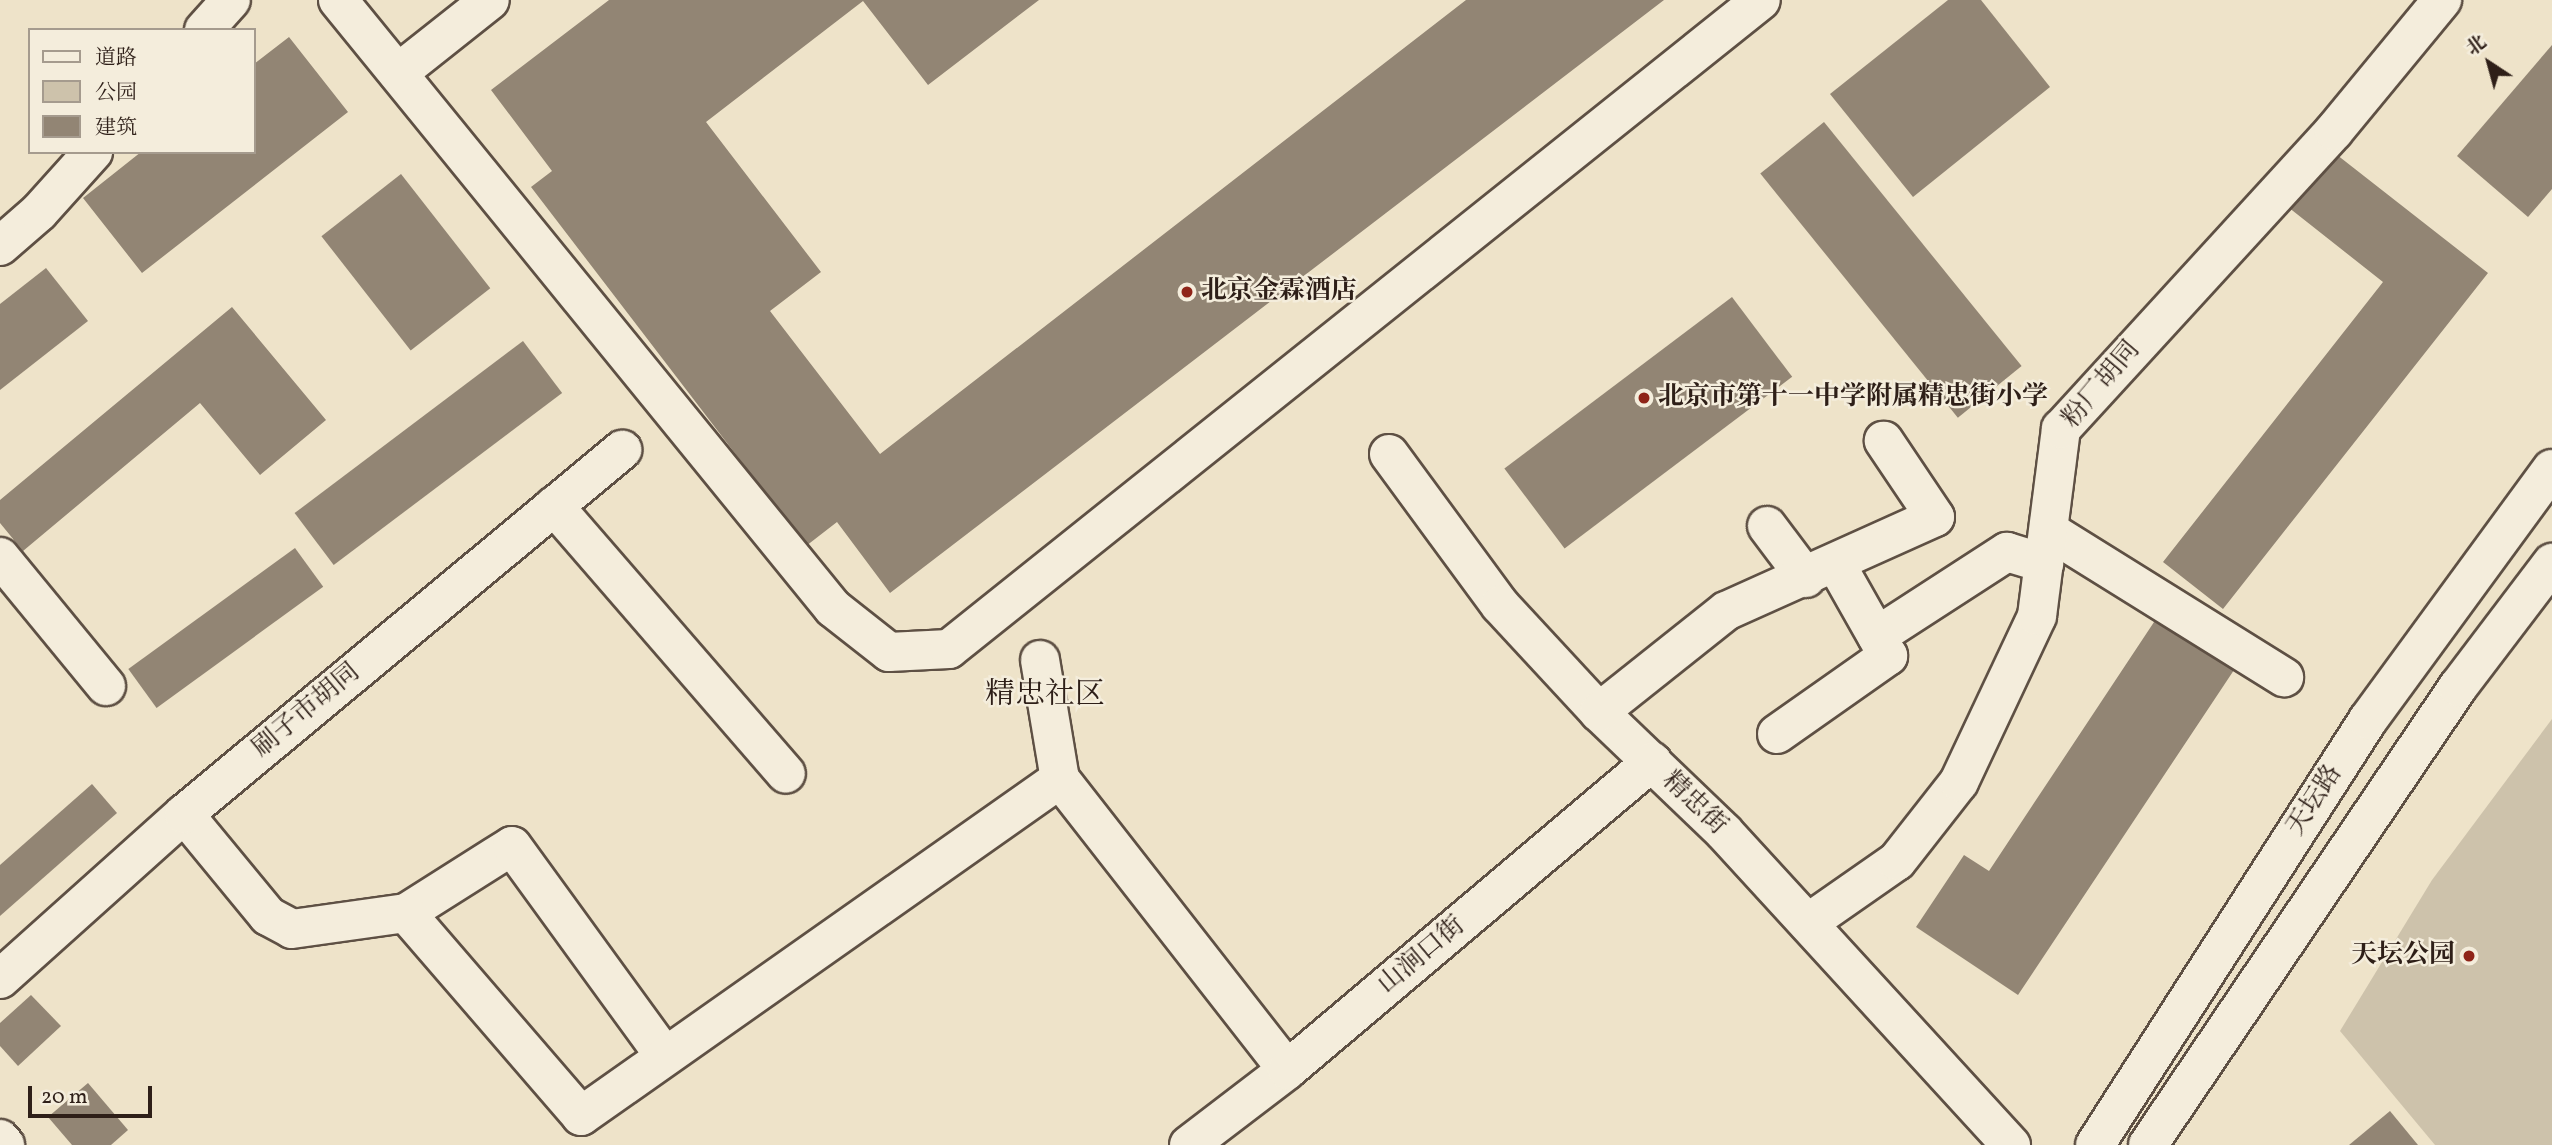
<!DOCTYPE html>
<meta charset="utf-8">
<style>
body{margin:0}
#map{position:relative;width:2552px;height:1145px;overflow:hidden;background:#eee3c9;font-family:Vollkorn,"Noto Serif SC",serif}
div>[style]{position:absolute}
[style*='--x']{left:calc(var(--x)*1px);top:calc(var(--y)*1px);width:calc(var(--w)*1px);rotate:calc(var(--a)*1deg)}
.green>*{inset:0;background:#cdc2ab}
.building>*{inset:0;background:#928574;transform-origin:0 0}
.roads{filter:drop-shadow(2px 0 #5e5044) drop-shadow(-2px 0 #5e5044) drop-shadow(0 2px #5e5044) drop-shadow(0 -2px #5e5044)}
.minor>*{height:38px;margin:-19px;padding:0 19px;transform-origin:19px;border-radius:19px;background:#f4eddc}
.dots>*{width:19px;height:19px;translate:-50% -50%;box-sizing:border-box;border:4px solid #f4eddc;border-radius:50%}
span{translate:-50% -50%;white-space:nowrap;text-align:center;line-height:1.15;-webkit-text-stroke:5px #f4eddc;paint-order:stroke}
.poi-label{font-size:26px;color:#2e1f18;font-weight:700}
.left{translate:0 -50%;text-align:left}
.right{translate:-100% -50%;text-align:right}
.street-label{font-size:26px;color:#2e1f18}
.quarter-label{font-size:30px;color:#2e1f18}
.legend{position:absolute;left:28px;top:28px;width:228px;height:126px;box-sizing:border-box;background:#f4eddc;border:2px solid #a59b8e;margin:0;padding:9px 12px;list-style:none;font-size:21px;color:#2e1f18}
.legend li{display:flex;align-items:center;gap:14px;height:35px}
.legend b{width:35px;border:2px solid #a59b8e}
.north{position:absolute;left:2454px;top:28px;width:70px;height:70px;-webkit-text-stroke:5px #f4eddc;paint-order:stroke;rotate:324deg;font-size:19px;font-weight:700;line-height:28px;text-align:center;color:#2e1f18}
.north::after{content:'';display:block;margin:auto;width:24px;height:32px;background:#2e1f18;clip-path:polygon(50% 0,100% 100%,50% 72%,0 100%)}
.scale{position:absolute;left:28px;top:1086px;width:124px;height:32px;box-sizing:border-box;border:4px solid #2e1f18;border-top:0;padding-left:9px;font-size:21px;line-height:24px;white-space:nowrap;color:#2e1f18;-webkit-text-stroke:5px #f4eddc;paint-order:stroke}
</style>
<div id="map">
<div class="green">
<div style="clip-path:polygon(2552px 719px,2552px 1145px,2435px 1145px,2340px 1031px,2432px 880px)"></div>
</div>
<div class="building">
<div style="clip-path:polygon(609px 0,1039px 0,928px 85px,863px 1px,706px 122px,821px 272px,770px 311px,880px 454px,1466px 0,1664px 0,890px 593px,837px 522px,806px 546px,531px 187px,552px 171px,491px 90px)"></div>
<div style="clip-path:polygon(1948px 0,1981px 0,2050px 87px,1913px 197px,1830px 94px)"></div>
<div style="clip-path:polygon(289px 37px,348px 112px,142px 273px,83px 198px,141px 152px,254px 152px,254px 64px)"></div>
<div style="clip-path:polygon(2552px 45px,2552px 189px,2528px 217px,2457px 156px)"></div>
<div style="left:1824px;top:122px;width:314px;height:82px;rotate:51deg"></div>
<div style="clip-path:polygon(2332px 151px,2488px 273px,2223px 609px,2163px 562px,2383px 282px,2288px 207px)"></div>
<div style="left:401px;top:174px;width:145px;height:101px;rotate:52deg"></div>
<div style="clip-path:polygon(46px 268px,88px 321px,0 390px,0 304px)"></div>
<div style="left:1732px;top:297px;width:100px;height:285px;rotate:53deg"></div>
<div style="clip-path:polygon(232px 307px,326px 420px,260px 475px,200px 403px,23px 551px,0 523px,0 500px)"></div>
<div style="left:523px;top:341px;width:65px;height:286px;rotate:53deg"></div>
<div style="left:295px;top:548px;width:48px;height:206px;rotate:54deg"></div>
<div style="clip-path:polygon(2160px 613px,2238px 664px,2018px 995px,1916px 927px,1964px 855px,1989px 871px)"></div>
<div style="clip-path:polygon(92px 784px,117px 813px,0 916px,0 865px)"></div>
<div style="clip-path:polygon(31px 995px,61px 1026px,18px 1066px,0 1046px,0 1023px)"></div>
<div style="clip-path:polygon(88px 1083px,128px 1130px,111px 1145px,72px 1145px,48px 1117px)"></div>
<div style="clip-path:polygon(2390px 1111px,2418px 1145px,2349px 1145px)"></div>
</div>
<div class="roads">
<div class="minor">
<div style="--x:338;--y:0;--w:784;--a:50.85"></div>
<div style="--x:833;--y:608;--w:71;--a:38.2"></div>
<div style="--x:889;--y:652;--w:60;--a:-2.9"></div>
<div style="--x:949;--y:649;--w:1039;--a:-38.63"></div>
<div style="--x:204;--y:30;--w:40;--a:-48"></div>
<div style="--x:398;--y:73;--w:117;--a:-38.4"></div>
<div style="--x:0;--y:246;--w:52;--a:-41.1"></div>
<div style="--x:39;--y:212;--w:81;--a:-48"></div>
<div style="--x:1389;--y:454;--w:187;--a:53.7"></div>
<div style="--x:1500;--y:605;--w:146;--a:47.2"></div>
<div style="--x:1599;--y:712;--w:173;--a:43.8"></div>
<div style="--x:1724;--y:832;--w:425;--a:47.5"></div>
<div style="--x:554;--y:506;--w:354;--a:49.1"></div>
<div style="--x:1767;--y:526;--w:65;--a:53.1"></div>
<div style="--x:2049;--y:531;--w:277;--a:31.9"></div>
<div style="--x:0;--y:557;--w:167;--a:50.6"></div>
<div style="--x:1877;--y:636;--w:155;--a:-32.9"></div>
<div style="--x:2007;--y:552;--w:39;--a:17"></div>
<div style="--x:1040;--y:660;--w:121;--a:80.5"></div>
<div style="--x:1060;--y:779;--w:369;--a:52"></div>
<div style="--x:1599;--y:712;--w:162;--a:-38.5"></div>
<div style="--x:1726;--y:611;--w:229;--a:-24.2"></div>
<div style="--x:1935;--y:517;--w:92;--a:-123.9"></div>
<div style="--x:1777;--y:734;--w:136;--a:-35.1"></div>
<div style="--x:1888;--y:656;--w:106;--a:-119.5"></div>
<div style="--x:184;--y:814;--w:132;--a:50.5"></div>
<div style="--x:268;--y:916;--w:27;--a:28"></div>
<div style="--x:292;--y:929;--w:115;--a:-8"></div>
<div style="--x:406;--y:913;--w:125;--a:-32.3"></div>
<div style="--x:512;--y:846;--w:258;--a:54"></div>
<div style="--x:406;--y:913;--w:268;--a:49.2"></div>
<div style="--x:581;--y:1116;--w:586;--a:-35.13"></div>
<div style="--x:1808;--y:923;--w:108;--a:-34.9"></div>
<div style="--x:1897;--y:861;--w:100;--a:-51.9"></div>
<div style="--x:1959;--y:782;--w:183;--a:-64.8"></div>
<div style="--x:2037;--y:616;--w:189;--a:-82.7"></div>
<div style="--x:2061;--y:429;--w:404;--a:-47.5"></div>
<div style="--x:2334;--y:131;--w:170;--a:-50.5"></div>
<div style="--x:0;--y:979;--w:247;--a:-41.9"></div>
<div style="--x:184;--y:814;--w:570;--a:-39.73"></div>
<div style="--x:0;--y:1139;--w:8;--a:50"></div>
<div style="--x:1189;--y:1145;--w:123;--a:-37.4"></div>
<div style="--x:1287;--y:1070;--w:478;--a:-40.2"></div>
<div style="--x:2095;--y:1145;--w:505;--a:-57.29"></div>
<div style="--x:2368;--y:720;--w:311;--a:-53.8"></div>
<div style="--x:2148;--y:1145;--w:553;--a:-55.91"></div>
<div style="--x:2458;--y:687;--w:156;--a:-52.8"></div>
</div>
</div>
<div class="dots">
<div style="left:1187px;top:292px;background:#8f2418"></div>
<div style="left:1644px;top:398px;background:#8f2418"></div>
<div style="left:2469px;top:956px;background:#8f2418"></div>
</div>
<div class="poi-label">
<span class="left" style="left:1201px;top:292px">北京金霖酒店</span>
<span class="left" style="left:1658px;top:398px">北京市第十一中学附属精忠街小学</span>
<span class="right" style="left:2455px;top:956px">天坛公园</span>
</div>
<div class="street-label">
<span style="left:2102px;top:385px;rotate:-50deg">粉厂胡同</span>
<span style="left:307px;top:711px;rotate:-40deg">刷子市胡同</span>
<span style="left:2315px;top:801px;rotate:-57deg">天坛路</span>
<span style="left:1694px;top:804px;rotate:44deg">精忠街</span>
<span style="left:1422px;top:956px;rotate:-40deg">山涧口街</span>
</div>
<div class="quarter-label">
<span style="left:1045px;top:695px">精忠社区</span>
</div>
<ul class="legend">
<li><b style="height:9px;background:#f4eddc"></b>道路</li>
<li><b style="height:19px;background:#cdc2ab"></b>公园</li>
<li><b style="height:19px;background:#928574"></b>建筑</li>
</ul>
<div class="north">北</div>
<div class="scale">20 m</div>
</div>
